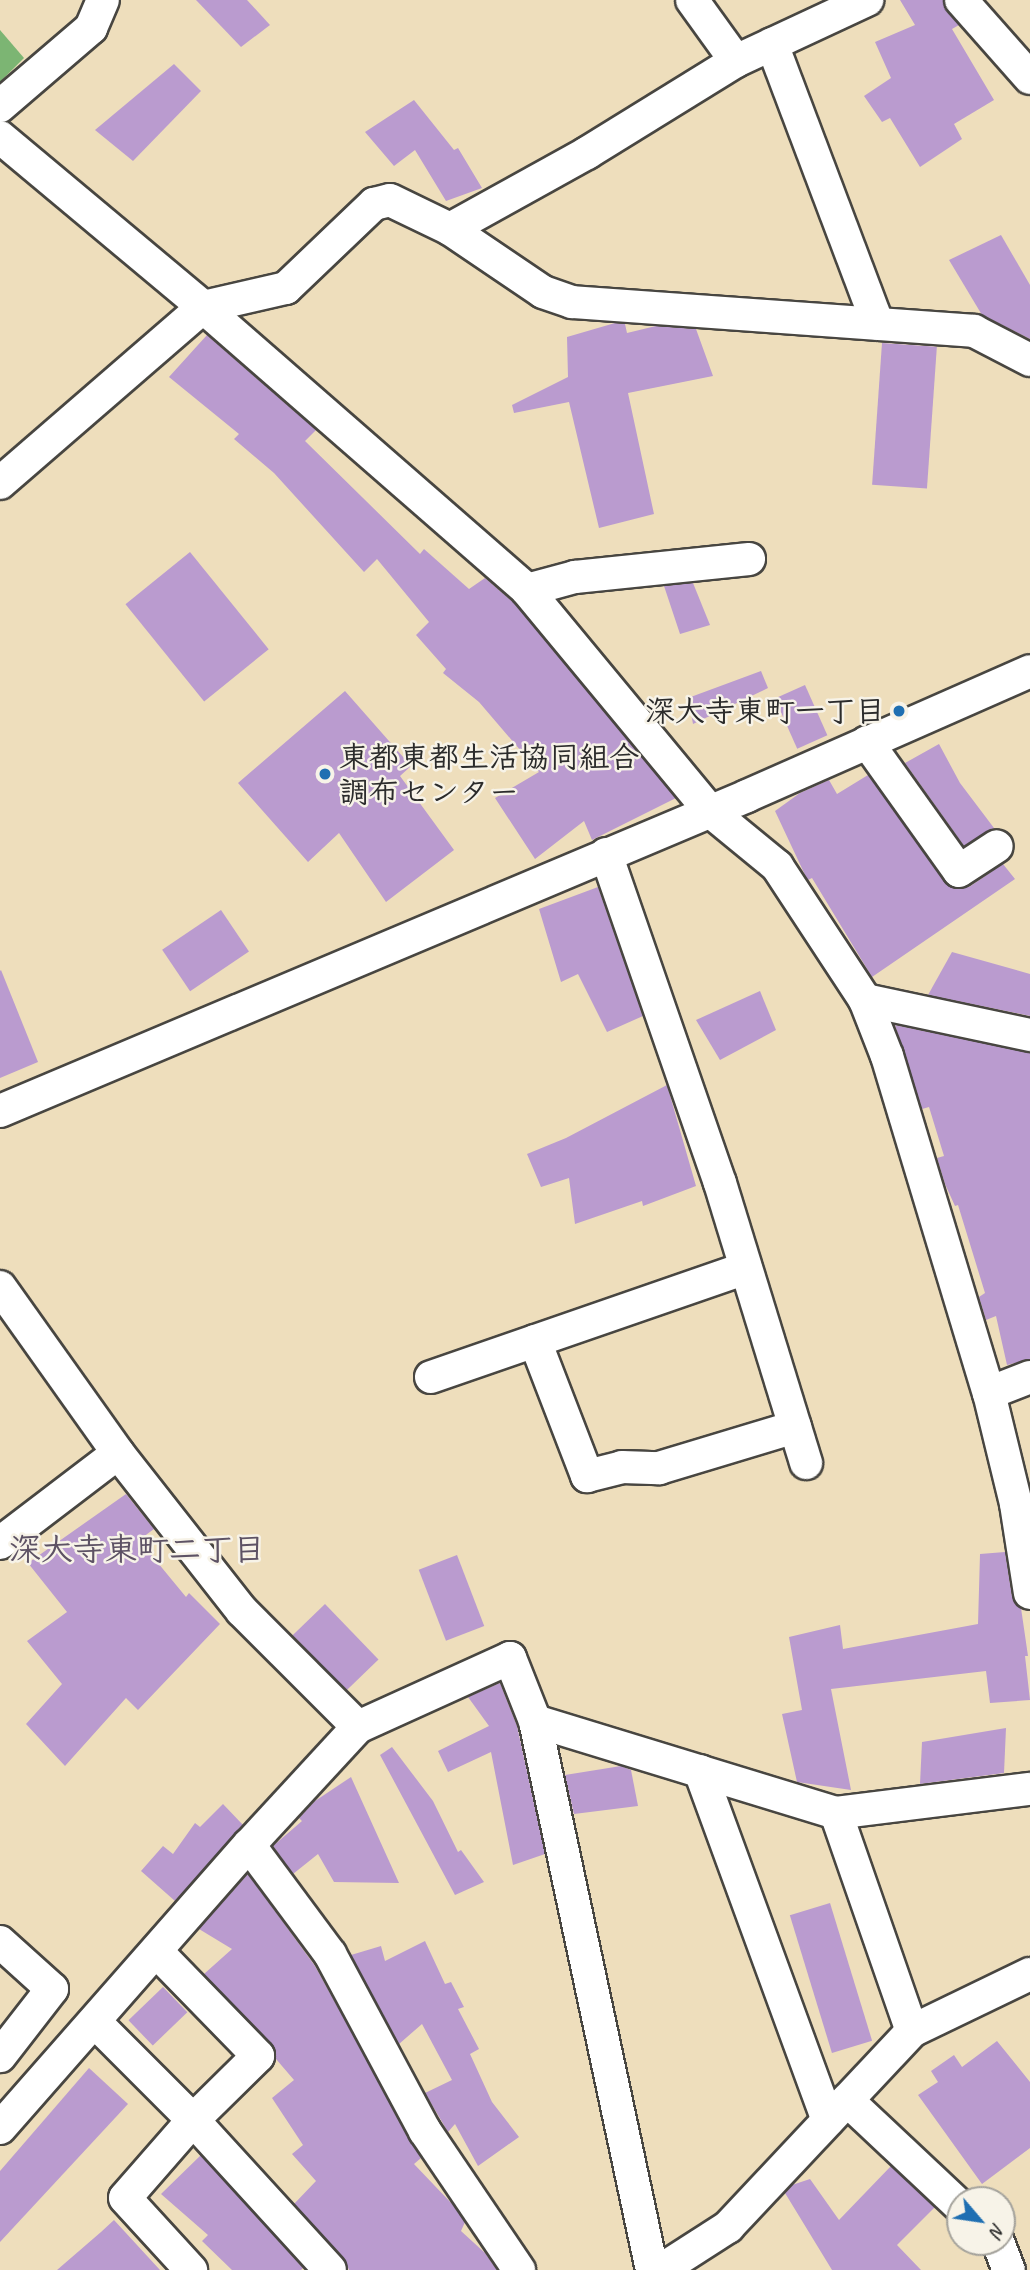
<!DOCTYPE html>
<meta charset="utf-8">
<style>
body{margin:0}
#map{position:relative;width:1030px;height:2270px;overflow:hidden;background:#eedebc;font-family:Caveat,"Klee One",sans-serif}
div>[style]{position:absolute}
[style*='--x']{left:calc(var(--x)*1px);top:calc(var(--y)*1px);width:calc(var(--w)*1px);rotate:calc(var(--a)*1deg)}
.forest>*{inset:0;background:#7cb573}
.building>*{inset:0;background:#ba9bcf;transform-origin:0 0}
.roads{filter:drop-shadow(2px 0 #484641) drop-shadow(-2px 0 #484641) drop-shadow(0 2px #484641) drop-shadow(0 -2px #484641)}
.minor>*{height:32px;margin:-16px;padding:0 16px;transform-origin:16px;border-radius:16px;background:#fff}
.dots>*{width:19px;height:19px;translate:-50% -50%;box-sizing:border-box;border:4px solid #f7f3e8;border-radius:50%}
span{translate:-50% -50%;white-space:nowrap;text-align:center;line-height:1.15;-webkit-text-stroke:5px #f7f3e8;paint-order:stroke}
.poi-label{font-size:30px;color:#2b2b2b;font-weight:700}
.right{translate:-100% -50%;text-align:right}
.left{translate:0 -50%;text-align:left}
.neighbourhood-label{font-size:32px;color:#5d5264;font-weight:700}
.north{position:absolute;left:946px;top:2186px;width:70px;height:70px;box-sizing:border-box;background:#f7f3e8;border:2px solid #a5a39c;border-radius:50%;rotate:119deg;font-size:19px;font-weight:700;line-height:28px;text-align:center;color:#2b2b2b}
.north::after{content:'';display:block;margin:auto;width:24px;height:32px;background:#1f6fb2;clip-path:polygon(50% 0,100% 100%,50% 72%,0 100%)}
</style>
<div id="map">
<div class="forest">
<div style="clip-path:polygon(0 30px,24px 58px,0 82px)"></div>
</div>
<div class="building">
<div style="clip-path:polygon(196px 0,247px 0,270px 25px,241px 47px)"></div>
<div style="clip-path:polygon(900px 0,943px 0,947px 12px,959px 25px,952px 29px,994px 100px,954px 124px,962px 139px,920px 167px,890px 118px,882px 122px,864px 96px,891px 78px,875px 42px,915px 25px)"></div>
<div style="clip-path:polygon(174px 64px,201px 91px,133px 161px,95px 130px)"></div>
<div style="clip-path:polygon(414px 100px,454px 150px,458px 148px,482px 188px,446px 201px,415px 150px,394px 166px,365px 132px)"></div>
<div style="clip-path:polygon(1001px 235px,1030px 285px,1030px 339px,982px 315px,949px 260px)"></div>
<div style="clip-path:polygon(615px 323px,625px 324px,627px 333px,656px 326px,696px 329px,713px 376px,628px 393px,654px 514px,599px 528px,569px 402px,514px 413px,512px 405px,568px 377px,567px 337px)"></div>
<div style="clip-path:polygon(207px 335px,316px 430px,305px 441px,420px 554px,424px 549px,469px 589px,485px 578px,514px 603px,676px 798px,592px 840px,584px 821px,535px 859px,495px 798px,539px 772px,479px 702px,443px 673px,446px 669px,416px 635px,429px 622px,377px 559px,364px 572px,274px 473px,234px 439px,239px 434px,169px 377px)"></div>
<div style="left:882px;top:343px;width:55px;height:142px;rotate:4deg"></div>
<div style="left:190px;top:552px;width:125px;height:83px;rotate:51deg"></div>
<div style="clip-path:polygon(693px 583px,710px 625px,680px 634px,664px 586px)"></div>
<div style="clip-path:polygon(761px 671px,768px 688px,693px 724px,688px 698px)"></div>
<div style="left:805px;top:685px;width:55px;height:33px;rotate:66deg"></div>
<div style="clip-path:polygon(345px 691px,411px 766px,400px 776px,454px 850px,386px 902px,339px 833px,308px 862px,238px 783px)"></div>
<div style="clip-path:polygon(939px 744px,960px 783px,994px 828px,964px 846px,905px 763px)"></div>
<div style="clip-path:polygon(868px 775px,951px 887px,969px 887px,1003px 864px,1015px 879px,872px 977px,812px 878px,808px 880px,806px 877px,775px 811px,800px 793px,829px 780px,837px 794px)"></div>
<div style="clip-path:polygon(598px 887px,643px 1016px,607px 1032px,578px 974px,561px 982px,539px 909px)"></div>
<div style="left:221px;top:910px;width:50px;height:71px;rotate:56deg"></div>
<div style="clip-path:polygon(952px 952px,1030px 974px,1030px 1016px,928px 995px)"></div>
<div style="clip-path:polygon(1px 970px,38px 1062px,0 1078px,0 971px)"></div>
<div style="clip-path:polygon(760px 991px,776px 1030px,720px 1060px,696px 1020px)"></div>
<div style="clip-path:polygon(895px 1025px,1030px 1053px,1030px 1359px,1007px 1365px,996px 1316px,986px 1320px,979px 1297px,985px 1293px,958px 1205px,955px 1206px,945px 1184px,937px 1158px,944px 1156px,929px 1107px,922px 1109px)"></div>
<div style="clip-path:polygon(667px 1085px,696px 1186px,643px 1206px,642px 1201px,575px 1224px,569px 1178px,541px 1187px,527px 1154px,566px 1138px)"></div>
<div style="clip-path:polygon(126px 1494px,154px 1529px,139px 1540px,186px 1597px,189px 1593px,220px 1624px,138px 1710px,126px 1698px,65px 1766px,26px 1724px,62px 1684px,27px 1641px,67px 1612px,28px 1563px)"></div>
<div style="clip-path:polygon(1005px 1552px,1012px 1596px,1021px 1608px,1028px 1656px,1025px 1656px,1030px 1700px,990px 1703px,986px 1671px,831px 1689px,851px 1790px,797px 1782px,782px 1714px,802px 1710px,789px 1637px,840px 1625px,843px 1649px,978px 1624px,980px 1554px)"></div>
<div style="left:457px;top:1555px;width:76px;height:41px;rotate:69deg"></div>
<div style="left:325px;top:1604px;width:77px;height:45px;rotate:46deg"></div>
<div style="clip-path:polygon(500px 1683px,517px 1726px,545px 1854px,513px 1865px,491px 1752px,448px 1772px,438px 1751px,489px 1726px,468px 1697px)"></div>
<div style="clip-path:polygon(1006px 1728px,1004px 1773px,920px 1784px,922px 1742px)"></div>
<div style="clip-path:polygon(392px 1747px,433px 1801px,458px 1852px,461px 1850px,484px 1882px,455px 1895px,380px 1755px)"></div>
<div style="clip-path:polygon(621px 1766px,631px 1770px,638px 1806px,574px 1814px,565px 1775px)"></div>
<div style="clip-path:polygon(351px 1777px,399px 1883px,334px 1882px,318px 1854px,293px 1874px,273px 1846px,302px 1821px,299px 1818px,315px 1801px)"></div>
<div style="clip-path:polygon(223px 1804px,243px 1825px,175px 1901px,141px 1871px,163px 1846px,173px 1854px,195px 1823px,200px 1827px)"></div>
<div style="clip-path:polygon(248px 1874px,315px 1966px,421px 2158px,414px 2164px,454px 2206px,465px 2222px,461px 2231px,485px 2253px,497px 2270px,349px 2270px,344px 2258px,294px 2204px,316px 2181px,292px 2154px,303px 2145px,272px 2098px,294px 2080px,276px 2059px,271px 2043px,204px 1974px,232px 1949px,199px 1929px)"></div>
<div style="left:830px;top:1903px;width:144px;height:42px;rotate:73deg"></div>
<div style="clip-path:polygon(425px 1941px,445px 1984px,451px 1982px,464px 2007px,458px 2009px,479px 2049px,470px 2054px,492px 2102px,519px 2137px,478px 2166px,455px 2124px,448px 2132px,425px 2093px,452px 2080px,422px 2024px,399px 2044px,351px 1955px,381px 1946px,385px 1961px)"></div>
<div style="left:163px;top:1987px;width:35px;height:48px;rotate:46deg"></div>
<div style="clip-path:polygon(997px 2041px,1030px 2082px,1030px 2148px,982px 2184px,918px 2095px,938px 2082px,931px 2071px,954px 2055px,962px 2067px)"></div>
<div style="clip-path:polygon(89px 2068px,128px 2104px,0 2242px,0 2171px)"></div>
<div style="clip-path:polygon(201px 2155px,303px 2268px,301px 2270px,232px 2270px,202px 2241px,208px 2235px,161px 2194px)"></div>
<div style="clip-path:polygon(891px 2166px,935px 2207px,897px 2245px,921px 2270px,832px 2270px,785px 2193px,792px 2185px,810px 2179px,839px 2220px)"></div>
<div style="clip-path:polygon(114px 2220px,160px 2270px,57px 2270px,101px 2232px)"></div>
</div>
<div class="roads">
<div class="minor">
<div style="--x:692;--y:0;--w:75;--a:54.2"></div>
<div style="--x:961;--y:0;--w:104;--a:48.5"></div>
<div style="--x:772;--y:44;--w:299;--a:69.3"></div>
<div style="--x:0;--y:106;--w:120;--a:-40.6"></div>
<div style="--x:91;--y:28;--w:30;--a:-67"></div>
<div style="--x:0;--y:137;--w:265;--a:39.9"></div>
<div style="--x:203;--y:307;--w:430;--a:41.1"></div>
<div style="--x:527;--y:590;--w:287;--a:50.4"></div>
<div style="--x:710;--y:811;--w:87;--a:39.4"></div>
<div style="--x:777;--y:866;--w:160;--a:56.7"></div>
<div style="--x:865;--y:1000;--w:60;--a:68.6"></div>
<div style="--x:887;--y:1056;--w:352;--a:73.2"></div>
<div style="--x:989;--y:1393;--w:114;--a:76.3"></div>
<div style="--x:1016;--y:1504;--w:90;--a:81.1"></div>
<div style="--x:450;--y:229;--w:157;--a:-29"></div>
<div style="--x:587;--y:153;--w:175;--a:-31.7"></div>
<div style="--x:736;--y:61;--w:145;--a:-25"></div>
<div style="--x:0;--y:483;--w:269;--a:-40.9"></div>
<div style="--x:203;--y:307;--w:85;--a:-12.9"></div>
<div style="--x:286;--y:288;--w:122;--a:-43.7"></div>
<div style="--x:374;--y:204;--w:16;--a:-14"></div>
<div style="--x:390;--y:200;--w:67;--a:25.8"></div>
<div style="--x:450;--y:229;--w:112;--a:34.1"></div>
<div style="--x:543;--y:292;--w:31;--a:19"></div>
<div style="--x:572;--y:302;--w:403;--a:4.1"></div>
<div style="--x:974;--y:331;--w:63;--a:27.4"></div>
<div style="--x:527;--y:590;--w:50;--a:-15.2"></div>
<div style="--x:575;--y:577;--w:175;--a:-5.9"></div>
<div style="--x:867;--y:742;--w:158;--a:54.5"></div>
<div style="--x:959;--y:871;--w:45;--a:-33.3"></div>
<div style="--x:606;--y:854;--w:348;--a:70.9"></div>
<div style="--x:720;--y:1183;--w:293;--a:72.9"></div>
<div style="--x:865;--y:1000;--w:169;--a:12"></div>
<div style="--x:0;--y:1111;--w:811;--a:-22.86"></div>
<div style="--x:747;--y:796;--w:309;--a:-23.8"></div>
<div style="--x:0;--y:1287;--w:204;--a:54.6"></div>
<div style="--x:118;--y:1453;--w:201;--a:51.9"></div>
<div style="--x:242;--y:1611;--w:164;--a:45"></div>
<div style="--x:535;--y:1341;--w:145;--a:68.9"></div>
<div style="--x:587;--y:1476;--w:36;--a:-14"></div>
<div style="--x:622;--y:1467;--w:37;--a:2"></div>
<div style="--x:659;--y:1468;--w:142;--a:-16.8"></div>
<div style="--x:431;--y:1377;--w:333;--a:-19.1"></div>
<div style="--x:989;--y:1393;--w:44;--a:-21.3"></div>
<div style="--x:0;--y:1543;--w:148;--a:-37.3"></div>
<div style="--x:535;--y:1721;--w:315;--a:17"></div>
<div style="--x:836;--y:1813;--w:195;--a:-7.1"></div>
<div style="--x:700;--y:1771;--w:372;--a:69.9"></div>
<div style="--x:836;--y:1813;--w:231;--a:70.8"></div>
<div style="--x:249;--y:1845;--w:136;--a:53.4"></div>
<div style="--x:330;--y:1954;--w:201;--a:61.8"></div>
<div style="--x:425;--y:2131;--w:168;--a:55.9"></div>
<div style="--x:0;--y:1942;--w:70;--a:42.1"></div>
<div style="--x:52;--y:1989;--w:85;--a:127.8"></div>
<div style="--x:157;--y:1952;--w:145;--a:45.8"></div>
<div style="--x:258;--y:2056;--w:91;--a:135.4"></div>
<div style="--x:193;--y:2120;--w:103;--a:131.1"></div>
<div style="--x:125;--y:2198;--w:98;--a:47.5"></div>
<div style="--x:96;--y:2023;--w:137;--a:45"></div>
<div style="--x:193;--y:2120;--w:203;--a:47.6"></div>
<div style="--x:847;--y:2100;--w:155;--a:43.2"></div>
<div style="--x:0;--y:2128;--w:377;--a:-48.7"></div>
<div style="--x:249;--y:1845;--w:161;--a:-47.3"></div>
<div style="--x:358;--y:1727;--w:167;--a:-24.4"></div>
<div style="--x:510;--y:1658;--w:68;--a:68.4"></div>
<div style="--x:535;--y:1721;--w:561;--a:77.97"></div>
<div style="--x:998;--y:2242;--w:30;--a:69"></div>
<div style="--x:661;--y:2270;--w:80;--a:-32.7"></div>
<div style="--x:728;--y:2227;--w:269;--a:-46.8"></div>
<div style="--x:912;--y:2031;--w:131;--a:-25.8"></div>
</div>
</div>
<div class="dots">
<div style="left:899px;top:711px;background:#1f6fb2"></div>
<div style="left:325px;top:774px;background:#1f6fb2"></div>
</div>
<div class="poi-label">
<span class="right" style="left:885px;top:711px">深大寺東町一丁目</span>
<span class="left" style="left:339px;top:774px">東都東都生活協同組合<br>調布センター</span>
</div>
<div class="neighbourhood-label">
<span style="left:137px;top:1550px">深大寺東町二丁目</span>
</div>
<div class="north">N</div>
</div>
